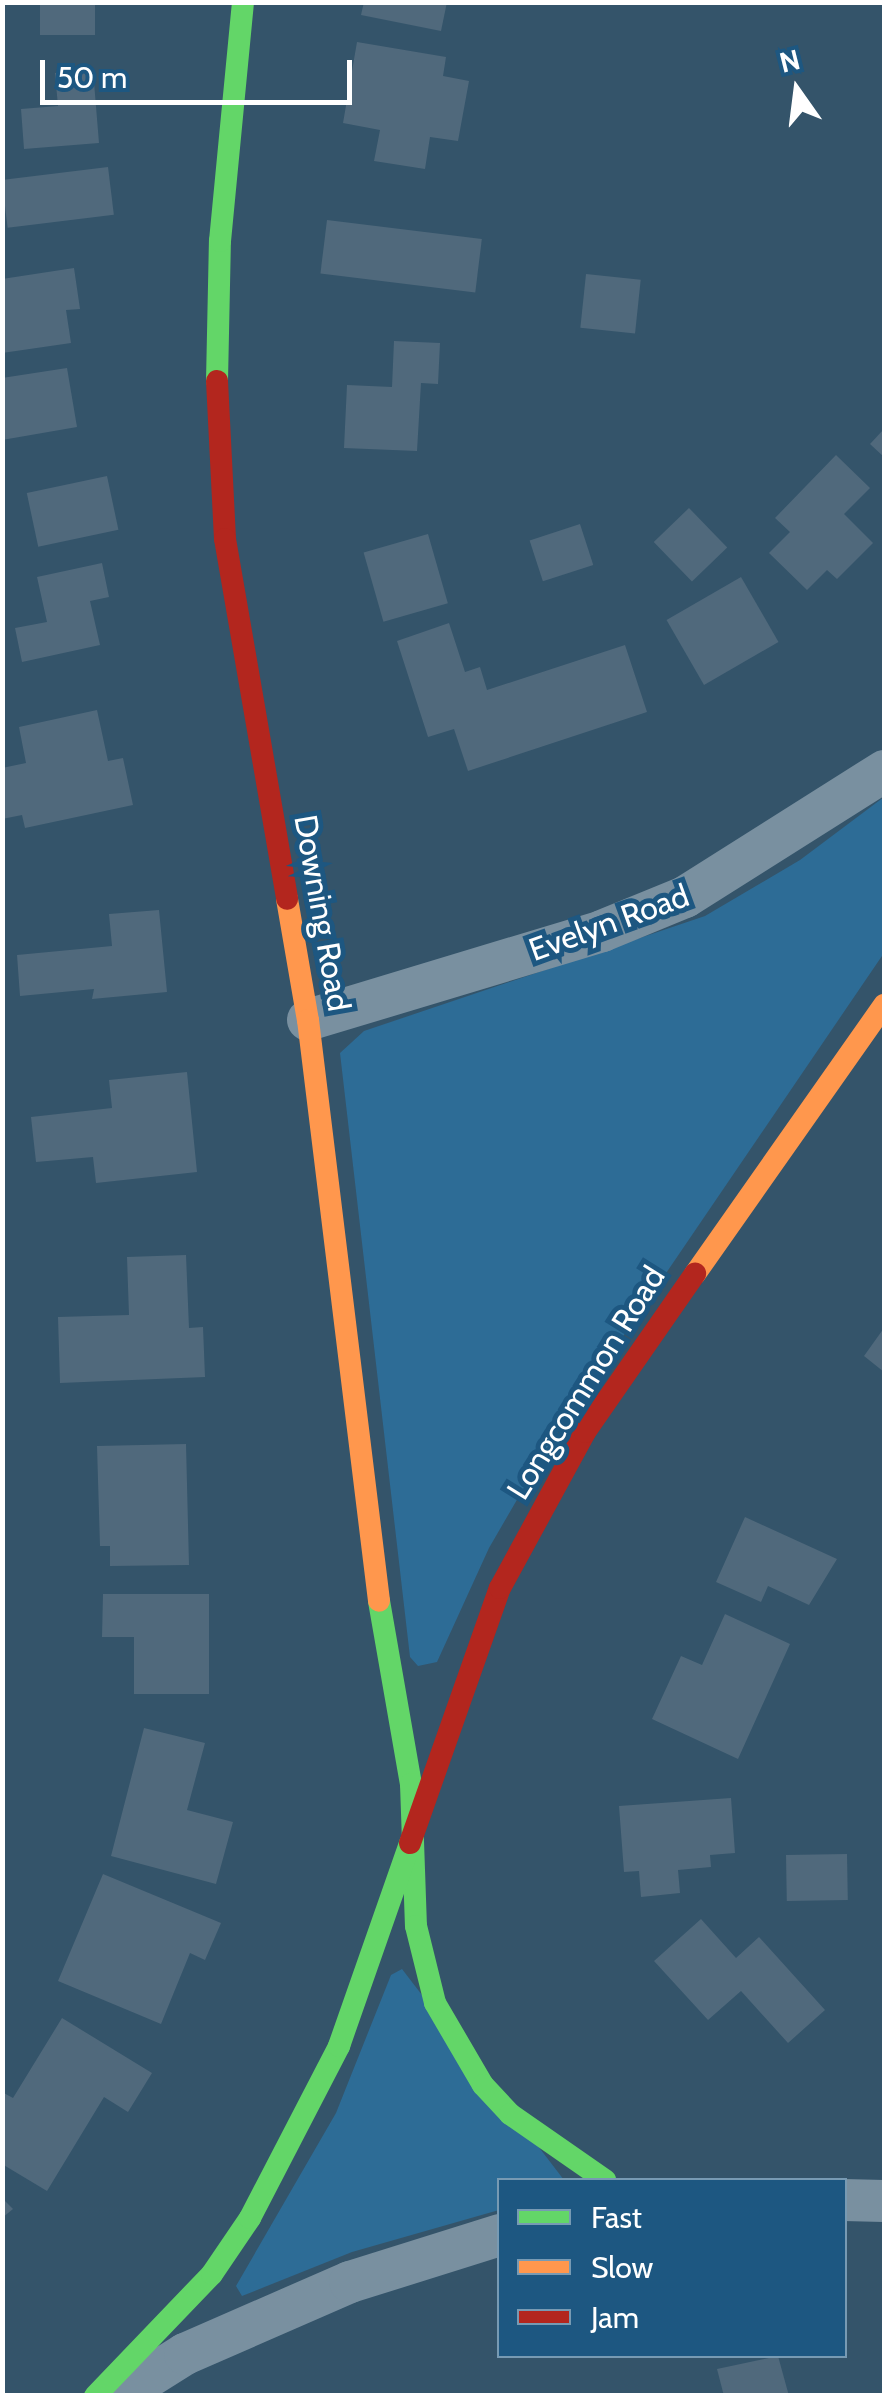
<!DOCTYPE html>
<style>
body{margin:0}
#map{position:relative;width:887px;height:2398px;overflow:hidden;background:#34546a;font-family:Cabin,sans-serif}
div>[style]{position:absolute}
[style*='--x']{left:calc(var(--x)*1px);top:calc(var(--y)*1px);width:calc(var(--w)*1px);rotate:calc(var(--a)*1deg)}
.green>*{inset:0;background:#2d6c96}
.building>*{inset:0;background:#50697c;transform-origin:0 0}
.street>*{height:42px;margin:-21px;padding:0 21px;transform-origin:21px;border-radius:21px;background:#7990a0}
.fast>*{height:22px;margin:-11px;padding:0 11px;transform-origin:11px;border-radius:11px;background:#63d668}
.slow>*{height:22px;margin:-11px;padding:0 11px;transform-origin:11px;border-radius:11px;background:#ff974d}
.jam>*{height:22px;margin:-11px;padding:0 11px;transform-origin:11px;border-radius:11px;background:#b3261e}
span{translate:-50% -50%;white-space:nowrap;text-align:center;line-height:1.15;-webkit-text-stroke:10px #1d5781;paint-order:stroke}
.street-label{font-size:32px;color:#fff}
.frame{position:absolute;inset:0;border:5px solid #fff;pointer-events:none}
.legend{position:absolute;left:497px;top:2178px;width:350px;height:180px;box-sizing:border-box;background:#1d5781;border:2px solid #779ab3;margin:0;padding:12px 18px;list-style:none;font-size:30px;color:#fff}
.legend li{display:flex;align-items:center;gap:20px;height:50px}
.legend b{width:50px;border:2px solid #779ab3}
.north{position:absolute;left:747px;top:40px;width:100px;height:100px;-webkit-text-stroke:8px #1d5781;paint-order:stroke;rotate:346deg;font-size:28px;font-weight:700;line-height:40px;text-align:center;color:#fff}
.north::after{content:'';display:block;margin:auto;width:35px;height:45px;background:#fff;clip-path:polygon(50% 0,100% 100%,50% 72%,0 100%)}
.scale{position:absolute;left:40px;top:60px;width:312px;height:45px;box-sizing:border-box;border:5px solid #fff;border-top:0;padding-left:12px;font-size:30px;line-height:35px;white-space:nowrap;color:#fff;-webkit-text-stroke:8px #1d5781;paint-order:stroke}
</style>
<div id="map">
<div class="green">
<div style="clip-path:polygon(884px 797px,884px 953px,547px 1448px,489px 1548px,437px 1662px,418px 1666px,410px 1657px,340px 1053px,364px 1031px,705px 916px,800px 860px)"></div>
<div style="clip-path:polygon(402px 1969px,564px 2180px,500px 2180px,499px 2210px,352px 2252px,242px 2296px,236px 2286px,336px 2113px,391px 1975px)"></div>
</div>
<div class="building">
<div style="left:40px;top:2px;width:55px;height:33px"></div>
<div style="clip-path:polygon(364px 2px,447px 2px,441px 31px,361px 15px)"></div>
<div style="clip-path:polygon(357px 42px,446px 57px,443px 76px,469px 81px,458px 141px,430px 137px,425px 169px,374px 161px,380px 130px,343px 123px)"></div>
<div style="clip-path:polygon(93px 70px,99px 143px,24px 149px,21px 109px,58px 106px,55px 73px)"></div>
<div style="left:108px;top:167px;width:48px;height:107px;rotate:83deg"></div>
<div style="left:327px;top:220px;width:156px;height:54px;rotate:7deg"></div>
<div style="clip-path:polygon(74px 268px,80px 309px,66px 310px,71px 343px,2px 353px,2px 279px)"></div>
<div style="left:586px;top:274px;width:55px;height:54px;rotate:6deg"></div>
<div style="clip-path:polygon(394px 341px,440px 343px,438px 384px,421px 383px,417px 451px,344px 448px,347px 385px,392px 387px)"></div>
<div style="clip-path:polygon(67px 368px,77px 427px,2px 440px,2px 378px)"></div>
<div style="clip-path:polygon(884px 429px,884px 457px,870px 444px)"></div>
<div style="clip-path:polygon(836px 455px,870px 488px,844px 514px,873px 543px,837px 579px,827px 570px,807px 590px,769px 553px,790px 532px,775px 518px)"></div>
<div style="left:107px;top:476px;width:55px;height:82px;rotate:78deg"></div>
<div style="left:689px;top:508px;width:55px;height:49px;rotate:46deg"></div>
<div style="left:580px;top:524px;width:43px;height:53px;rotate:72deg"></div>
<div style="left:428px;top:534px;width:72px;height:67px;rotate:74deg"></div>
<div style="clip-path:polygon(102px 563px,109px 597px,90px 601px,100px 645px,22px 662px,15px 628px,47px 622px,37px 577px)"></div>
<div style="left:741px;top:577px;width:75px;height:86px;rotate:60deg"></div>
<div style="clip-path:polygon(449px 623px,465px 672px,480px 667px,487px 690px,625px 645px,647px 712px,468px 771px,454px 729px,428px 737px,397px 641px)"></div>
<div style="clip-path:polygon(97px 710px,108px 761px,123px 758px,133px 805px,25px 828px,22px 815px,2px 819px,2px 768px,26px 763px,19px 727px)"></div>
<div style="clip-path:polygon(159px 910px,167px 992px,92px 999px,94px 989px,20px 996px,17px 955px,112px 946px,109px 914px)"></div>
<div style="clip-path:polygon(187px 1072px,197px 1172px,96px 1183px,93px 1157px,36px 1162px,31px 1117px,112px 1108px,109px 1080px)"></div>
<div style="clip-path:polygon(186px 1255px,189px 1328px,203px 1327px,205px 1377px,60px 1383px,58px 1317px,129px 1315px,127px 1257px)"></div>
<div style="clip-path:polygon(884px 1328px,884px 1372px,864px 1356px)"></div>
<div style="clip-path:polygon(186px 1444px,189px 1565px,110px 1566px,110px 1546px,100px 1546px,97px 1446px)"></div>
<div style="clip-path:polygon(745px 1517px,837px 1559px,809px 1605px,768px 1586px,761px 1602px,716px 1582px)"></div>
<div style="clip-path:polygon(103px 1594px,209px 1594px,209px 1694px,134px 1694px,134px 1637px,102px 1637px)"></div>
<div style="clip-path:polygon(725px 1614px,790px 1644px,738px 1759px,652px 1719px,681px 1656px,702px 1665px)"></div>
<div style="clip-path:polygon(144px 1728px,205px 1743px,187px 1810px,233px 1822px,216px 1884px,111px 1856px)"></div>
<div style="clip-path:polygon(731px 1798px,735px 1853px,710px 1855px,711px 1867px,678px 1870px,680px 1893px,641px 1897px,639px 1871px,624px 1872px,619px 1806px)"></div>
<div style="left:847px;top:1854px;width:46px;height:61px;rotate:89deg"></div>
<div style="clip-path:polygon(103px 1874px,221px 1923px,205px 1960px,190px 1953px,161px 2024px,58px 1981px)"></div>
<div style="clip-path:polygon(701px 1919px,736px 1958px,759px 1937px,825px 2010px,788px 2043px,741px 1991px,708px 2020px,654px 1961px)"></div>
<div style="clip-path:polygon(62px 2018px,152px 2073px,128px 2112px,104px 2097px,47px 2191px,2px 2164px,2px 2092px,13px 2098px)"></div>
<div style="clip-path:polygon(2px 2198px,13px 2209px,2px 2218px)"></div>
<div style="clip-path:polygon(778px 2356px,789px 2396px,724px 2396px,717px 2369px)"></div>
</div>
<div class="street">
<div style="--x:308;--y:1020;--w:307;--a:-16.8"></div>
<div style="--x:602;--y:931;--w:90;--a:-22.3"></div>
<div style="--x:685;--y:897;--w:236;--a:-32.3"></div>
<div style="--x:844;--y:2200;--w:40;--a:1.4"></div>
<div style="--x:118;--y:2396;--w:79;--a:-32.1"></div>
<div style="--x:185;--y:2354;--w:180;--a:-23.6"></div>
<div style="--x:350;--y:2282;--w:157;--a:-17.4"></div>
</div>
<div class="fast">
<div style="--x:217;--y:381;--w:140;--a:-88.8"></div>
<div style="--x:220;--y:241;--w:240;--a:-84.5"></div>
<div style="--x:379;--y:1601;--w:186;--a:80.1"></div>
<div style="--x:411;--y:1784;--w:142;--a:88"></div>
<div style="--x:416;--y:1926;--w:79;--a:76.1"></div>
<div style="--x:435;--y:2003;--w:95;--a:59.7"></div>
<div style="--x:483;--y:2085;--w:40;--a:47"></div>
<div style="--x:510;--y:2114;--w:116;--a:34.8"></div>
<div style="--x:95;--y:2396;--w:169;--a:-46.2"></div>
<div style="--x:212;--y:2274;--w:68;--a:-55.8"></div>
<div style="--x:250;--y:2218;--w:194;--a:-62.6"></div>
<div style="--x:339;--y:2046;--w:215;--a:-70.7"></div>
</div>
<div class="slow">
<div style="--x:287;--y:899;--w:123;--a:80.2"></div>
<div style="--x:308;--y:1020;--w:585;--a:83.03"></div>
<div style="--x:695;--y:1274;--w:329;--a:-54.9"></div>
</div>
<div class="jam">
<div style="--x:217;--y:381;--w:158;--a:87.1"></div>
<div style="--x:225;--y:539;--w:365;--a:80.2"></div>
<div style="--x:410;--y:1843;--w:270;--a:-70.6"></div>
<div style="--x:500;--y:1588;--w:178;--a:-61.4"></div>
<div style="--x:585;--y:1432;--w:193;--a:-55.2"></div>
</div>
<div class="street-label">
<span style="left:322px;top:913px;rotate:80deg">Downing Road</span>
<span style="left:609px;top:923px;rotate:-20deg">Evelyn Road</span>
<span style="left:586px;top:1383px;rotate:-58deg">Longcommon Road</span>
</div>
<div class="frame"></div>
<ul class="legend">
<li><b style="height:12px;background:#63d668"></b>Fast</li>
<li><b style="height:12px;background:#ff974d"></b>Slow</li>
<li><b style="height:12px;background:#b3261e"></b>Jam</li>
</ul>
<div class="north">N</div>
<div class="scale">50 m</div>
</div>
